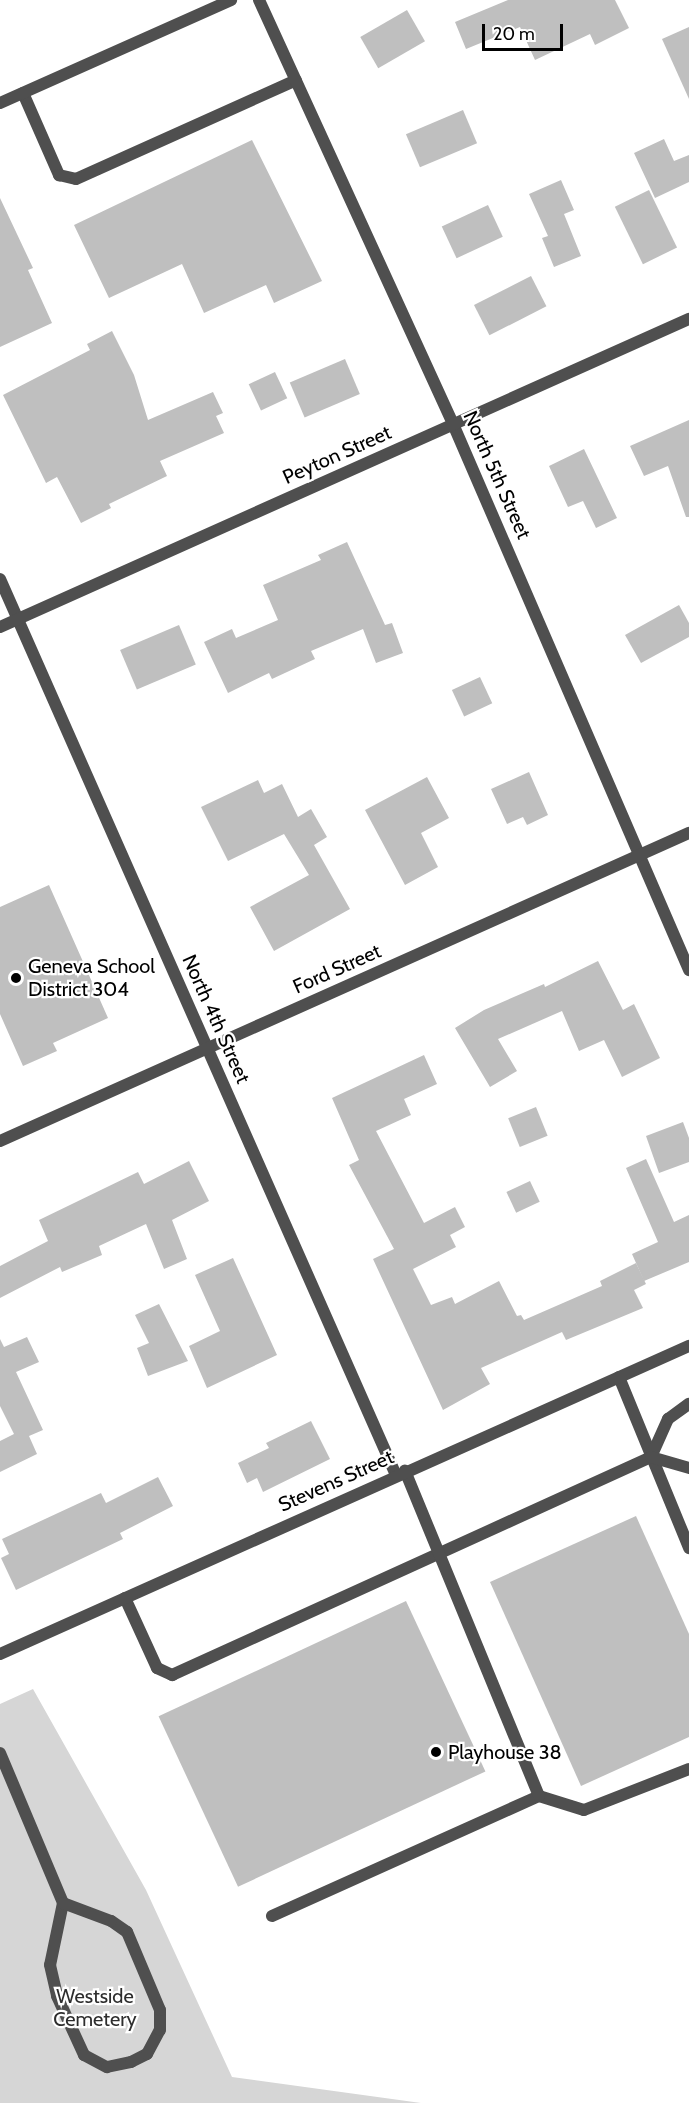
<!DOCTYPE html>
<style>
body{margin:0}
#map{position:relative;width:689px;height:2103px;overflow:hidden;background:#fff;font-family:Cabin,sans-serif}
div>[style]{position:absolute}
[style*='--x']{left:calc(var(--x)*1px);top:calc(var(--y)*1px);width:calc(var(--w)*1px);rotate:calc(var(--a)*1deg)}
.green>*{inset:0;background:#d6d6d6}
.building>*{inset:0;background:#bfbfbf;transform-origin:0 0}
.service>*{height:12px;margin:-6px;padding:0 6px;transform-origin:6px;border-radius:6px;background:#4f4f4f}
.minor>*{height:12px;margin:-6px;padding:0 6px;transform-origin:6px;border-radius:6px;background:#4f4f4f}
.dots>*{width:16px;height:16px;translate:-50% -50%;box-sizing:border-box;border:3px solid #fff;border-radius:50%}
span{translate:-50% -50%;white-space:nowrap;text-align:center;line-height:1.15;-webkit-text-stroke:4.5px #fff;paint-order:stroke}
.street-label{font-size:20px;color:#000}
.poi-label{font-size:20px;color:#000}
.left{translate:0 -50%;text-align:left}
.park-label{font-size:20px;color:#2d2d2d}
.scale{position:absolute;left:482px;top:24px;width:81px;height:27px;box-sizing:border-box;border:3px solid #000;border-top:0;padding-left:8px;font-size:18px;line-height:21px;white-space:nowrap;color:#000;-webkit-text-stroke:4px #fff;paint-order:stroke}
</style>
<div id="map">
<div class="green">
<div style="clip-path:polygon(33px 1689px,146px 1890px,232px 2077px,421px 2103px,0 2103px,0 1704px)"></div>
</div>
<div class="building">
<div style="clip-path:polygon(508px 0,615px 0,629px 28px,595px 45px,590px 34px,535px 60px,520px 27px,466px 49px,455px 22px)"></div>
<div style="left:407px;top:10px;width:36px;height:54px;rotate:60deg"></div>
<div style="clip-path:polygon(689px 27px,689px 99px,662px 39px)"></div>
<div style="left:463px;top:110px;width:36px;height:62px;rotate:67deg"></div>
<div style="clip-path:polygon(664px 139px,674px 161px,689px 155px,689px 182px,655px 198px,634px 153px)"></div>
<div style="clip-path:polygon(252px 140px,322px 281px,274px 303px,266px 285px,204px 313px,182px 264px,109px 298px,74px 225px)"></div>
<div style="clip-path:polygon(561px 180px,574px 210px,564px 214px,581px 256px,554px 267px,542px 238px,548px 236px,529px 194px)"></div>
<div style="left:649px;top:190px;width:64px;height:38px;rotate:64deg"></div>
<div style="clip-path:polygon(0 198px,33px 268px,28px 270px,52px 323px,0 347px)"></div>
<div style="left:488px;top:205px;width:35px;height:51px;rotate:65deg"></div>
<div style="left:531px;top:276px;width:34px;height:64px;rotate:63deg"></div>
<div style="clip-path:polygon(112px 331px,134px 375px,148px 420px,213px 392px,223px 413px,216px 416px,224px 433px,160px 461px,167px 476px,109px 504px,111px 508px,81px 523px,57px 477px,46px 483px,3px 395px,90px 350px,87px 344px)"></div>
<div style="left:345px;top:359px;width:38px;height:60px;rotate:67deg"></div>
<div style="left:275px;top:372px;width:29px;height:29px;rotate:65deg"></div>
<div style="clip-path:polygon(689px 420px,689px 517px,686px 517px,668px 466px,644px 476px,630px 446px)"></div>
<div style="clip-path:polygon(584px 449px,617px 518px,596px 528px,583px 501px,568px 507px,549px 466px)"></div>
<div style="clip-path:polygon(347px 542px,385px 625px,392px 623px,403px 653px,376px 663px,363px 629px,311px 651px,315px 659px,272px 679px,269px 673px,228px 693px,204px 642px,232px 629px,236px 638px,278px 620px,263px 585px,321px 560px,318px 555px)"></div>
<div style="clip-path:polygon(679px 605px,689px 623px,689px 637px,641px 663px,625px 635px)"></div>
<div style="left:179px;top:625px;width:43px;height:64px;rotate:67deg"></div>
<div style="left:480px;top:677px;width:29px;height:31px;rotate:65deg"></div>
<div style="clip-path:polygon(529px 772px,548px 815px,527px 825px,523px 817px,507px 824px,491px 789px)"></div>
<div style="clip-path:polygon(427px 777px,449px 818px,421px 833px,438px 867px,405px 885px,365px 810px)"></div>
<div style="clip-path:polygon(258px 780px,264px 793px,282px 784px,298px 817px,311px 809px,327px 837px,314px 845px,350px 909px,274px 951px,250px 907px,309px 875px,284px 834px,228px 861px,201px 807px)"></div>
<div style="clip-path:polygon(49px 885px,108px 1018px,53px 1043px,57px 1051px,23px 1066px,0 1014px,0 907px)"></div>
<div style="clip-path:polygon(598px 961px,623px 1010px,634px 1004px,660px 1058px,622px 1077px,604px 1040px,579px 1051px,562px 1011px,498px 1039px,517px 1071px,490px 1087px,455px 1028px,484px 1010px,544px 984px,545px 987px)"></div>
<div style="clip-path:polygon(424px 1055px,437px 1084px,404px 1099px,411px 1115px,376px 1131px,424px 1223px,455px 1207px,465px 1227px,450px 1235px,456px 1247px,413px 1269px,431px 1305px,452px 1297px,455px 1304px,499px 1281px,517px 1316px,521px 1315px,524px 1320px,602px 1286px,600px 1281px,636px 1263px,646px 1284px,634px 1290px,643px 1308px,566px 1340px,562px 1332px,481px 1368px,490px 1384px,443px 1410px,373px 1259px,394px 1249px,349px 1165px,359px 1160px,332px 1098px)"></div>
<div style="left:536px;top:1107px;width:31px;height:30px;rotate:68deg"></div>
<div style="clip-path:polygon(683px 1122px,689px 1138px,689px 1162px,659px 1173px,646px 1136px)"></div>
<div style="clip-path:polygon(646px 1159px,674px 1222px,689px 1215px,689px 1262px,644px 1281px,632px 1254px,658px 1242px,626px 1168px)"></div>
<div style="clip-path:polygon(189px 1161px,209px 1201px,172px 1220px,187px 1259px,164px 1269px,146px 1224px,99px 1246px,102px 1255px,62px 1272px,60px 1267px,0 1298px,0 1266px,48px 1241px,39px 1220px,138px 1172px,144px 1184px)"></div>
<div style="left:530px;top:1181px;width:23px;height:26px;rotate:65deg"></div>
<div style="clip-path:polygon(233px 1258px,277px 1355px,207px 1388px,189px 1346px,220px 1331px,195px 1275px)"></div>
<div style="clip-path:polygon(159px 1304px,188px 1361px,148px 1376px,137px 1348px,149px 1343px,135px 1315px)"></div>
<div style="clip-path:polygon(27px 1337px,39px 1362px,16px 1372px,43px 1430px,29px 1436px,37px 1454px,0 1472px,0 1441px,14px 1434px,0 1406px,0 1339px,4px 1347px)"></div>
<div style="clip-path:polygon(311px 1421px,330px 1459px,263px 1492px,257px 1478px,247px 1483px,238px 1463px,269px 1448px,266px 1443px)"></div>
<div style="clip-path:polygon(158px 1477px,173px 1506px,120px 1533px,123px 1539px,16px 1590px,1px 1558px,9px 1554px,2px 1539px,101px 1493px,106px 1503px)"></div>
<div style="clip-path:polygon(636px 1516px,689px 1634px,689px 1737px,581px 1786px,490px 1582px)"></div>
<div style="left:406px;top:1601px;width:188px;height:273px;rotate:65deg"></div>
</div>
<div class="service">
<div style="--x:23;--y:93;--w:90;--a:66.3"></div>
<div style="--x:59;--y:175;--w:17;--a:13"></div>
<div style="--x:76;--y:179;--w:241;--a:-24.2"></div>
<div style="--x:619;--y:1377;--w:185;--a:67.7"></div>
<div style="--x:651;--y:1457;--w:42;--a:-65.9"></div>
<div style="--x:668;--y:1419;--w:26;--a:-36"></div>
<div style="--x:125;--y:1598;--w:77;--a:65.4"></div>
<div style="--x:157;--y:1668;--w:17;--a:25"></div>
<div style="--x:172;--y:1675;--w:526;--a:-24.47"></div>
<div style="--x:651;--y:1457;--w:40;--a:16"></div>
<div style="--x:0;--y:1753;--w:163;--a:67.2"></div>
<div style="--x:63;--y:1903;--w:63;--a:101.8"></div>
<div style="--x:50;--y:1965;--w:32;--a:77"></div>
<div style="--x:57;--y:1996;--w:65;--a:65.4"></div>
<div style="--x:84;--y:2055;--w:26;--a:28"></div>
<div style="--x:107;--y:2067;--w:25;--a:-12"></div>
<div style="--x:131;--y:2062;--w:18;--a:-27"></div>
<div style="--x:147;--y:2054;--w:27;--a:-62"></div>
<div style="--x:160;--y:2030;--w:20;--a:-90"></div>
<div style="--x:160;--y:2010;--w:85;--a:-112.9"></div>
<div style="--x:127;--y:1932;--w:19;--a:-145"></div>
<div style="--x:111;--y:1921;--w:51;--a:-159.4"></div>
<div style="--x:539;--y:1796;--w:47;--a:17.3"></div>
<div style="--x:584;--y:1810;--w:113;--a:-21.3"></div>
<div style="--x:272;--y:1916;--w:293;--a:-24.2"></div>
<div style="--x:539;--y:1796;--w:352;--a:-112.4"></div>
</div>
<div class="minor">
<div style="--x:259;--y:0;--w:466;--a:65.4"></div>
<div style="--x:453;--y:424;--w:595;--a:66.62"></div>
<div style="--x:0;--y:103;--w:253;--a:-24"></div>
<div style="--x:0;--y:579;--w:980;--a:66.16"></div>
<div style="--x:0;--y:627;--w:755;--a:-24.09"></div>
<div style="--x:0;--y:1141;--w:755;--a:-24.09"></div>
<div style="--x:0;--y:1654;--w:755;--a:-24.09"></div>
</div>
<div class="dots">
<div style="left:16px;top:978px;background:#000"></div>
<div style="left:436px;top:1752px;background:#000"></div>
</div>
<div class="street-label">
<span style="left:337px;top:455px;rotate:-24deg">Peyton Street</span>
<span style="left:497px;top:475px;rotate:66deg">North 5th Street</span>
<span style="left:337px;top:969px;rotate:-24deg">Ford Street</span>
<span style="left:216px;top:1019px;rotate:66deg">North 4th Street</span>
<span style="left:336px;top:1481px;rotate:-24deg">Stevens Street</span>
</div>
<div class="poi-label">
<span class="left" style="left:28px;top:978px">Geneva School<br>District 304</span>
<span class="left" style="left:448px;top:1752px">Playhouse 38</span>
</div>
<div class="park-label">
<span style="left:95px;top:2008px">Westside<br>Cemetery</span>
</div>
<div class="scale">20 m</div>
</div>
